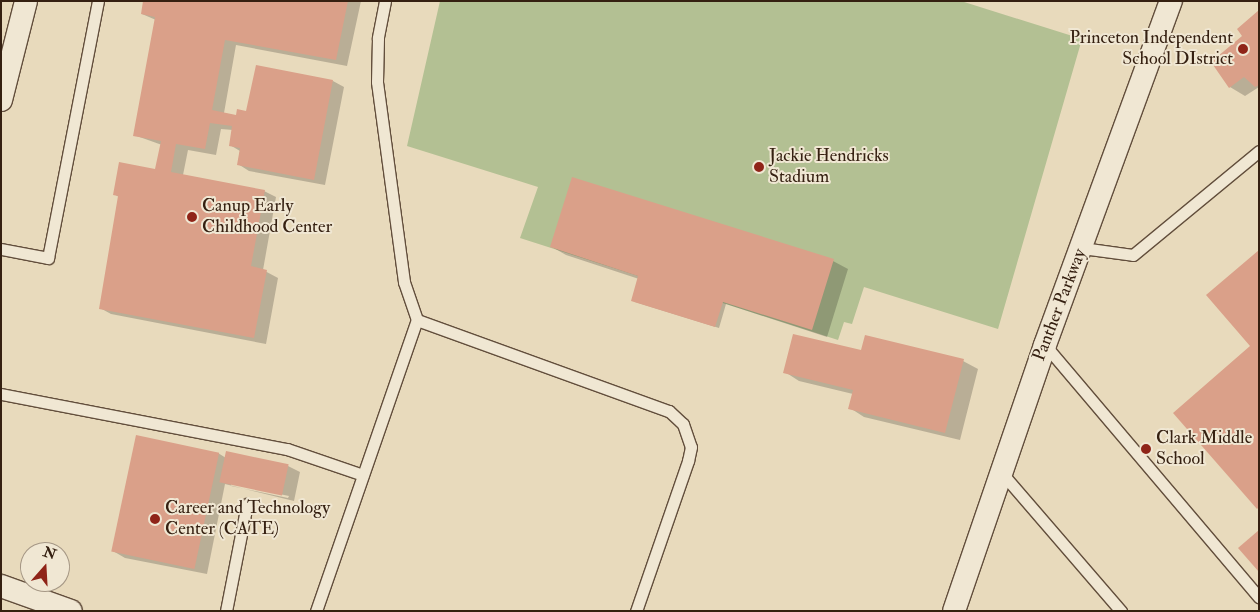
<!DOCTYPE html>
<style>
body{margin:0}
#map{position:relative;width:1260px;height:612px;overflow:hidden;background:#e8dabc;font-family:"IM FELL Double Pica",serif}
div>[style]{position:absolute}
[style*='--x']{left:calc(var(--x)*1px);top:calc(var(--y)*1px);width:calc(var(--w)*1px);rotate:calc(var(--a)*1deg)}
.green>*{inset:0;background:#b3c093}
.shadow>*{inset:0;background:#0003}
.building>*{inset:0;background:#daa089;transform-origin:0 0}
.roads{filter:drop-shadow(1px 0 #624e3c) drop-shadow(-1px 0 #624e3c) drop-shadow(0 1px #624e3c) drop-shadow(0 -1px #624e3c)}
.service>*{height:11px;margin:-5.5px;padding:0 5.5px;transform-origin:5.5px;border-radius:5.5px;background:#f0e7d3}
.minor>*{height:22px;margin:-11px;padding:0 11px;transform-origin:11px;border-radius:11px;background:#f0e7d3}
.dots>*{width:14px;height:14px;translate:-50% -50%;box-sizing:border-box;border:2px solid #f0e7d3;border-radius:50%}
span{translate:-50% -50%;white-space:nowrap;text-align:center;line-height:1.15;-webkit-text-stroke:4px #f0e7d3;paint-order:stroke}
.poi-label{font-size:18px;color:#352011}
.right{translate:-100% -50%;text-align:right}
.left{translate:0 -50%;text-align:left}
.street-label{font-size:18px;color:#352011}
.frame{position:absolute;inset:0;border:2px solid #352011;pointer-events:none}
.north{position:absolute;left:20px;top:542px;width:50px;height:50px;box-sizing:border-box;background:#f0e7d3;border:1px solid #a59785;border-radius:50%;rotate:19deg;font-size:14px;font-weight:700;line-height:20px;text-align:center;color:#352011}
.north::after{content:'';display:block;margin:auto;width:18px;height:22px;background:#8f2418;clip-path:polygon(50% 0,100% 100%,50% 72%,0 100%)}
</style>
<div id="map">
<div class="green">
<div style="clip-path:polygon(440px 1px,961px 1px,1082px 39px,998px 329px,864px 287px,852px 324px,844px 322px,838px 340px,520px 238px,538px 187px,407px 146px)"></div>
</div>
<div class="shadow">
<div style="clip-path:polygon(144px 1px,361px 1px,347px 66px,236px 45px,224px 113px,236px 116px,333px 81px,344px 87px,325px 185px,249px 171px,238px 164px,240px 151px,230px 145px,233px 130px,221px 129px,216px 155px,188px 150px,183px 175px,264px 191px,276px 197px,263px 270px,278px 278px,266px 344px,111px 314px,100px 308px,119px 197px,114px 194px,156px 170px,162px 145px,134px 135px,156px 20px,142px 14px)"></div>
<div style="clip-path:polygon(1259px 12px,1259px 87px,1245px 96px,1230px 87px,1212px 62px,1244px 36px)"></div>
<div style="clip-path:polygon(552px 247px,833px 261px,848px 269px,827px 337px,726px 304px,719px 328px,635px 302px,639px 279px,566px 255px)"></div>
<div style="clip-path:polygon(862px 352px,963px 361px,978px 369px,960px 440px,864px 417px,850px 408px,853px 394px,799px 381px,785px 372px)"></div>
<div style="clip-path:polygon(evenodd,218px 453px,226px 458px,288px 466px,300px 472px,294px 501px,225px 484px,207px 574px,125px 558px,113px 551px,218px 453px,231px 484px,289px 496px,288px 498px,231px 486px,231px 484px)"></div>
</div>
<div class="building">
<div style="clip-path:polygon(143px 1px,348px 1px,336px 60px,225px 40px,212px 110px,236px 115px,237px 109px,246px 111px,256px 65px,333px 80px,314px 180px,237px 165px,240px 148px,229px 146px,232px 126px,210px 123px,205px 149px,176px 144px,171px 172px,265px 190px,251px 266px,267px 270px,254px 338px,99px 309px,118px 196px,113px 195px,119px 162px,155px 169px,161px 141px,133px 136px,155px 17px,141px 14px)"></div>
<div style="clip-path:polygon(1259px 10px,1259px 85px,1255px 87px,1244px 77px,1229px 88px,1211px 62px,1242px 36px,1237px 29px)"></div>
<div style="clip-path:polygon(572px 177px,834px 259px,812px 330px,723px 302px,715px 327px,631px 301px,638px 276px,550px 247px)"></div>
<div style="clip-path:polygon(1259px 250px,1259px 507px,1257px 509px,1173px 413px,1250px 346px,1206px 295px)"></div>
<div style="clip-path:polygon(793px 334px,861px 350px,865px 335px,964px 359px,945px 433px,848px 409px,853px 390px,783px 373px)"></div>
<div style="left:136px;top:435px;width:85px;height:119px;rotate:12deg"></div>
<div style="left:226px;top:451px;width:64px;height:32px;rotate:12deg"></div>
<div style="clip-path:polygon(1259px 530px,1259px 572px,1238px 548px)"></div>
</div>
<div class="roads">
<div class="service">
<div style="--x:385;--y:1;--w:38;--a:101"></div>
<div style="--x:378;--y:38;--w:44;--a:91.3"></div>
<div style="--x:377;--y:82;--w:202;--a:82.3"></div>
<div style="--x:404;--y:282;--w:40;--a:71.1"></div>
<div style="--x:1082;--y:248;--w:51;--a:7.8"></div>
<div style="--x:1133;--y:255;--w:163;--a:-39.5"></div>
<div style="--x:1;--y:249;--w:48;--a:10.8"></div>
<div style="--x:48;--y:258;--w:262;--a:-79"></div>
<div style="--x:1045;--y:345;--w:331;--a:49.7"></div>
<div style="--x:1;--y:394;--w:291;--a:10.9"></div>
<div style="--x:287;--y:449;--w:80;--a:18.9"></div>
<div style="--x:1001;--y:472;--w:184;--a:49.2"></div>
<div style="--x:226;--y:611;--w:109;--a:-78.9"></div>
<div style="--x:316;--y:611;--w:308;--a:-70.9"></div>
<div style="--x:417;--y:320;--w:268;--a:19.9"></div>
<div style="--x:669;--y:411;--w:19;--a:43"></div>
<div style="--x:683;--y:424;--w:24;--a:71"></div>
<div style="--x:691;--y:447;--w:14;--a:102"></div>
<div style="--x:688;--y:461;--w:159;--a:109.1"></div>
</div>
<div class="minor">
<div style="--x:1;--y:100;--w:102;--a:-75.8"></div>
<div style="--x:1;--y:586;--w:74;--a:19.7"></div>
<div style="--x:954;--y:611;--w:281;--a:-71.1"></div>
<div style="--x:1045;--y:345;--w:366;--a:-69.9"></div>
</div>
</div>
<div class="dots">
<div style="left:1243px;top:49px;background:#8f2418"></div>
<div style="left:759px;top:167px;background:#8f2418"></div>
<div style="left:192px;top:217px;background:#8f2418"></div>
<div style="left:1146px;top:449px;background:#8f2418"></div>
<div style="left:155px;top:519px;background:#8f2418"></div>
</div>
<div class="poi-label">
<span class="right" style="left:1233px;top:49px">Princeton Independent<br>School DIstrict</span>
<span class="left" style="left:769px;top:167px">Jackie Hendricks<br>Stadium</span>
<span class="left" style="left:202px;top:217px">Canup Early<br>Childhood Center</span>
<span class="left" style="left:1156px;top:449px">Clark Middle<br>School</span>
<span class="left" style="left:165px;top:519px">Career and Technology<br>Center (CATE)</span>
</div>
<div class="street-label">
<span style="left:1060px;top:305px;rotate:-69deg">Panther Parkway</span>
</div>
<div class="frame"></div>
<div class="north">N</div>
</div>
